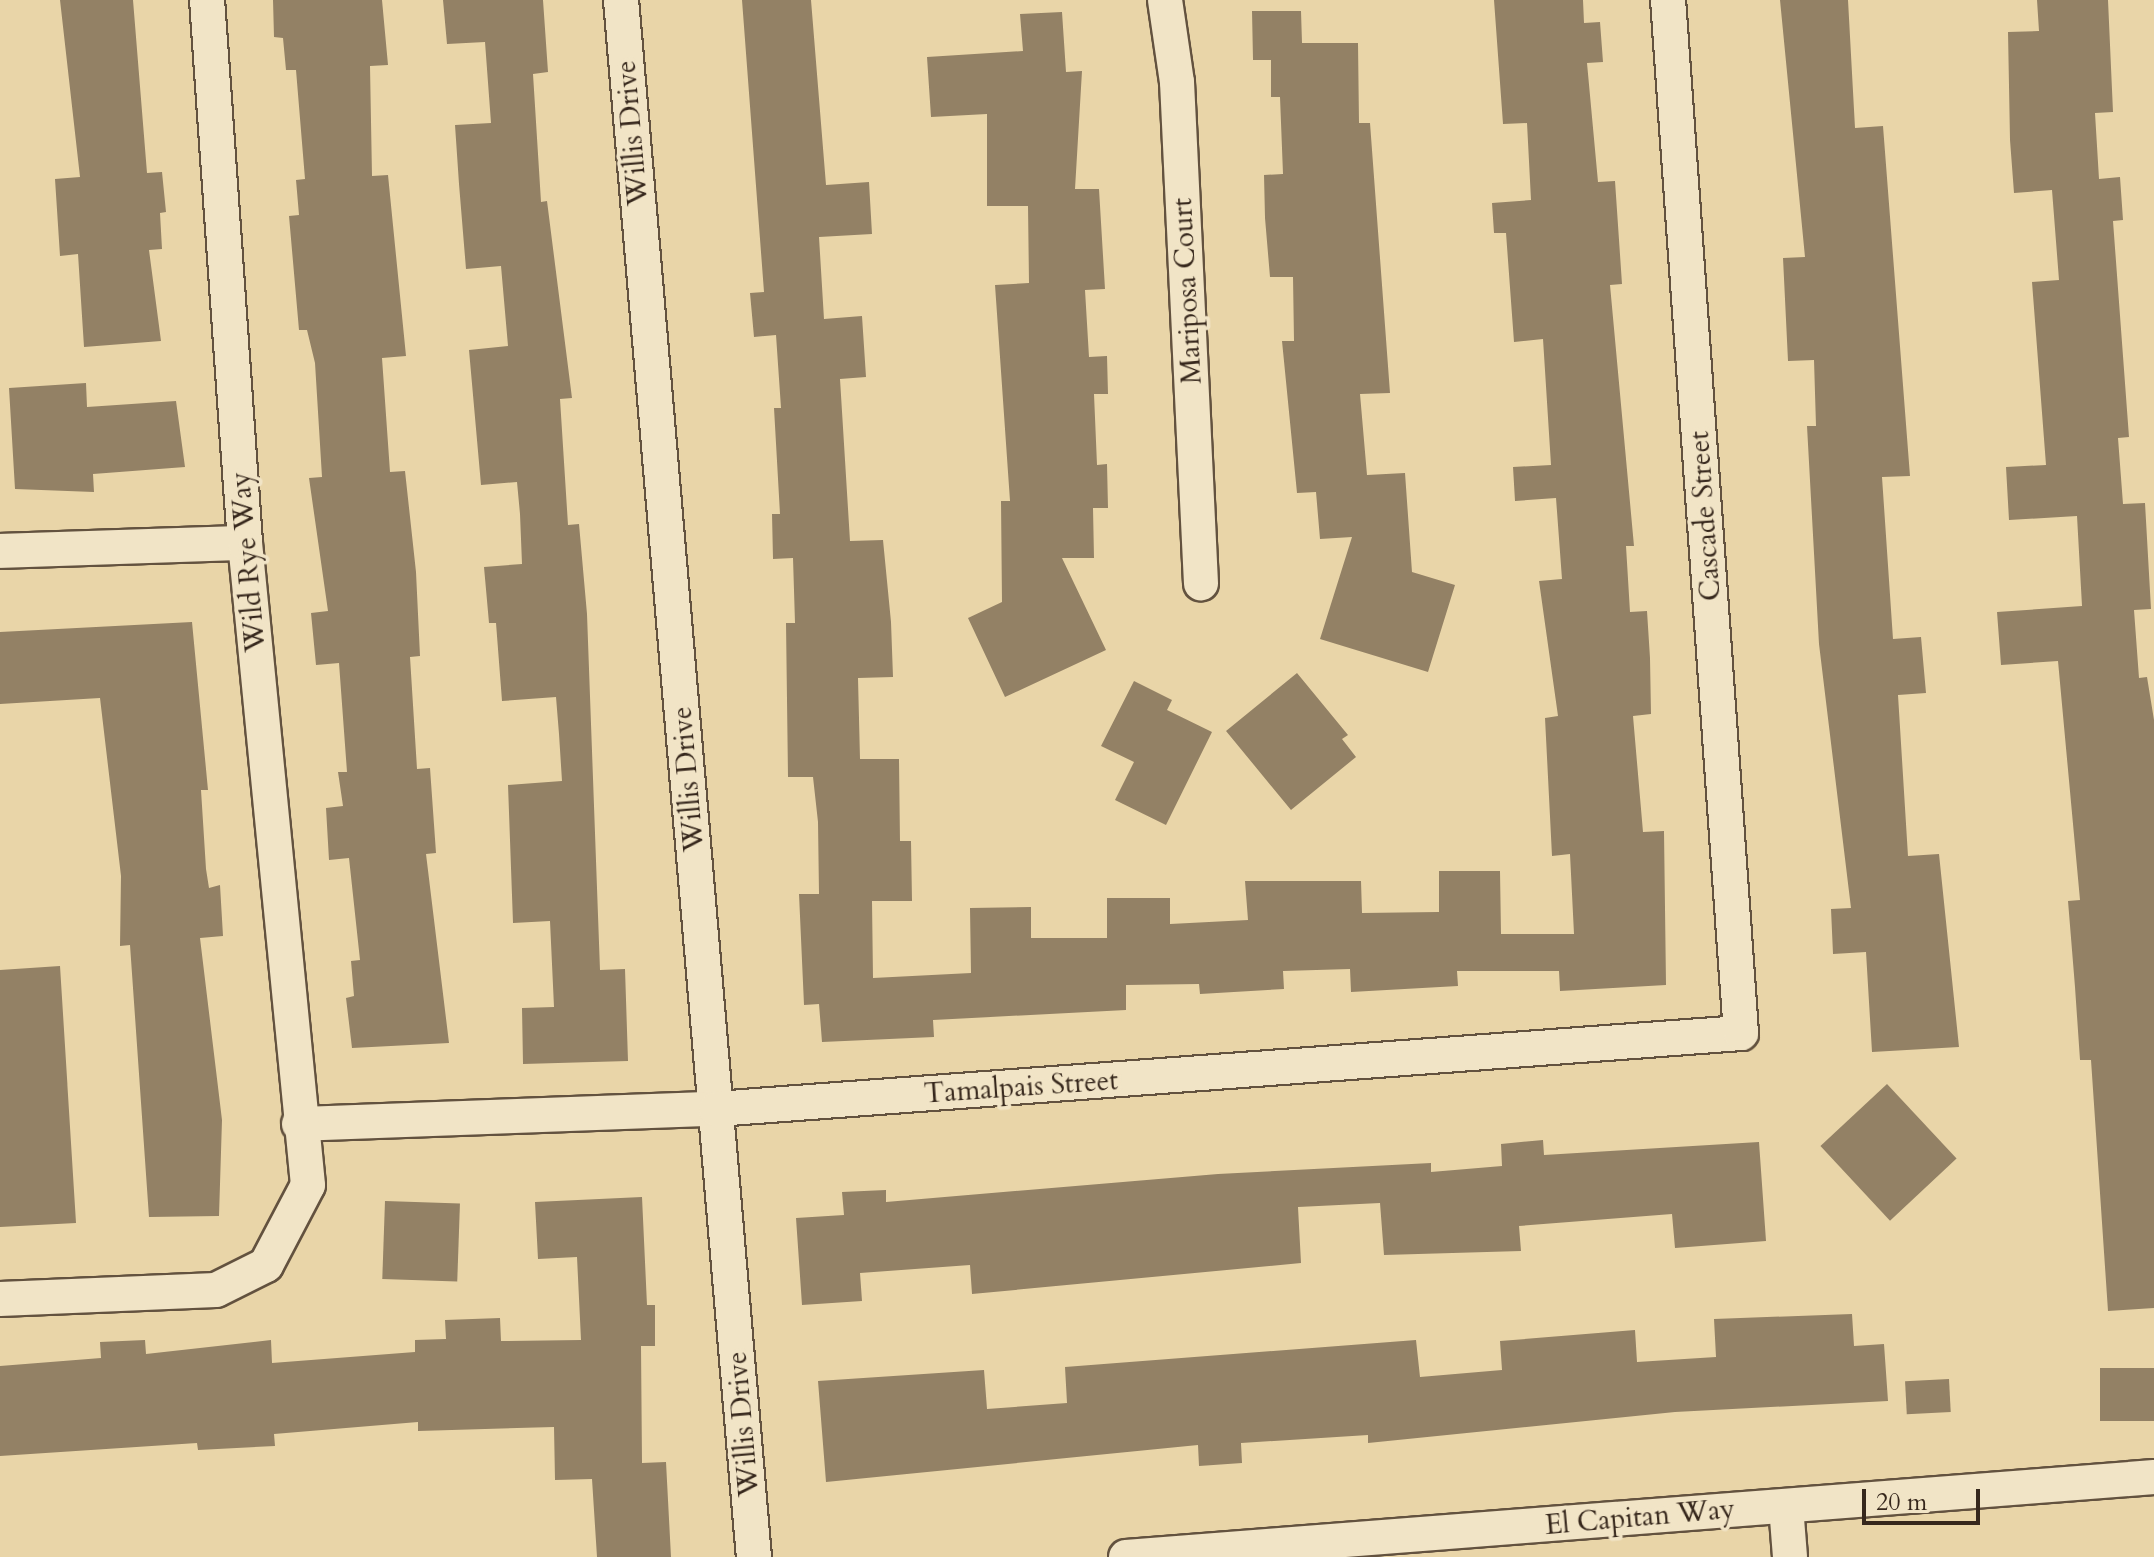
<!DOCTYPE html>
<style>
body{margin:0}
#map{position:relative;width:2154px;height:1557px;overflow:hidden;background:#e9d5a8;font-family:Cardo,serif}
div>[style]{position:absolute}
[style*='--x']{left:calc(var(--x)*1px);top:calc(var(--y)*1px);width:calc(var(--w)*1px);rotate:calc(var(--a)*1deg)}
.building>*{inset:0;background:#938165;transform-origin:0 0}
.roads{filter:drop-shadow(2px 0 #63523f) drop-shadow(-2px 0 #63523f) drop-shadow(0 2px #63523f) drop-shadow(0 -2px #63523f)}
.minor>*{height:34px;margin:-17px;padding:0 17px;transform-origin:17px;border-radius:17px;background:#f1e4c6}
span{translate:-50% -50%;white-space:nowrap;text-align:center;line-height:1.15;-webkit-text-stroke:7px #f1e4c6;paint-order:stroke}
.street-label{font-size:28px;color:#36271c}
.scale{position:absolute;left:1862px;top:1489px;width:118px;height:36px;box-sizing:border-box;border:4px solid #36271c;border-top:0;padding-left:10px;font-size:24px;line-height:28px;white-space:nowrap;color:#36271c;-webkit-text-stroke:6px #f1e4c6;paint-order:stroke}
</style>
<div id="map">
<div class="building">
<div style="clip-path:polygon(60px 0,133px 0,147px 173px,162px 172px,166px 212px,160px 213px,162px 249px,149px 250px,161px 341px,84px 347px,78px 254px,60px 256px,55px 179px,80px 177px)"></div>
<div style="clip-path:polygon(273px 0,382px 0,388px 65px,370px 66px,372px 176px,388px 175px,406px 356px,382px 358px,390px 472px,405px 471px,416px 572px,420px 656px,410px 657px,417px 769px,430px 768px,436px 853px,426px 854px,449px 1043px,352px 1048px,346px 998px,354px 996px,351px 961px,360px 960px,349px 858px,329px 860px,326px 808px,343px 806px,338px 772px,347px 772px,339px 663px,316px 665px,311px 613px,328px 611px,309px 478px,322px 477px,315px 363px,307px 330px,299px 330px,289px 216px,299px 215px,296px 180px,305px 179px,296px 70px,286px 70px,283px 38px,274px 37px)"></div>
<div style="clip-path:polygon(443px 0,543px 0,548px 72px,533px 74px,541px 202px,547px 201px,572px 398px,560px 399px,568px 525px,579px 524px,587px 614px,600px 970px,625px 969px,628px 1061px,523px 1064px,522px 1008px,554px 1007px,550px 921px,513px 923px,508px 785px,562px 781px,559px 734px,556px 697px,502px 701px,496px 623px,489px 623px,484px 567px,522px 564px,520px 514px,517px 482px,481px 485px,469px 350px,508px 346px,501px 266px,466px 269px,459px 184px,455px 125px,491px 123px,485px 42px,447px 44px)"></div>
<div style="clip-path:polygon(742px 0,811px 0,826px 185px,869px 182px,872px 234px,819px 237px,824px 319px,862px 316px,866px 377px,840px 379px,850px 541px,883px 540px,891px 622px,893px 677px,858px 678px,860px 759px,899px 759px,900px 841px,911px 841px,912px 901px,872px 901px,873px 978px,971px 973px,970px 908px,1031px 907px,1031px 938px,1107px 938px,1107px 898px,1170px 898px,1170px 924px,1248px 920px,1245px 881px,1361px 881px,1362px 913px,1439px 912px,1439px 871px,1500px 871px,1501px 934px,1574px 934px,1570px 854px,1552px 856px,1545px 718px,1558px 716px,1539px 581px,1562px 579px,1556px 498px,1515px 501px,1513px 467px,1551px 465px,1543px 339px,1514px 342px,1506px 233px,1494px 233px,1492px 203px,1531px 200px,1527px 123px,1503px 124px,1494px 0,1583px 0,1584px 23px,1600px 22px,1603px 62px,1587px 63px,1598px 182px,1615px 181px,1622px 284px,1610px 285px,1634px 546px,1626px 546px,1630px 612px,1647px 611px,1650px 658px,1651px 714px,1633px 716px,1643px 832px,1664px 831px,1666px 985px,1560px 991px,1559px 971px,1457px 971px,1458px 986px,1351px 992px,1350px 969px,1283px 971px,1284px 989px,1200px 994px,1199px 984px,1126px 985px,1126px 1010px,933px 1020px,934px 1037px,822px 1042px,819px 1004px,804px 1005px,799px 894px,819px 894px,818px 822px,813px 777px,788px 777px,786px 623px,795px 623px,793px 558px,773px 559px,772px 514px,780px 514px,774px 408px,781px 408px,776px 335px,754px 337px,750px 293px,764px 292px)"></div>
<div style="clip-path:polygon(1780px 0,1848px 0,1855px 128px,1883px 126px,1910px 476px,1882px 477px,1893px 639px,1921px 637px,1926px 693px,1898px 695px,1908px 856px,1939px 854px,1959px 1047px,1872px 1052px,1866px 952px,1833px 954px,1831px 909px,1851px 908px,1819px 644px,1807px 426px,1816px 426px,1814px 360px,1788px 361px,1783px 258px,1805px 257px)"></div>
<div style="clip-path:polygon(2037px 0,2108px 0,2113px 112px,2095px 113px,2099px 179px,2120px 177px,2123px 220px,2113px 221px,2129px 437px,2118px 438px,2123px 504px,2145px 503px,2151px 609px,2134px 610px,2139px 678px,2147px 677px,2154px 720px,2154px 1308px,2108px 1311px,2091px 1060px,2080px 1060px,2075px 987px,2068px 901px,2080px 900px,2058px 661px,2001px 665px,1997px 612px,2082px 606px,2077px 516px,2009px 520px,2006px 467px,2046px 465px,2032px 282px,2059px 280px,2052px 190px,2014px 193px,2010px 140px,2008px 32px,2039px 31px)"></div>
<div style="clip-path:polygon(1252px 11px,1301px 11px,1302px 43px,1358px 43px,1359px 123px,1370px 123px,1390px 393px,1360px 394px,1367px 475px,1405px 473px,1412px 572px,1455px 585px,1428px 672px,1320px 639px,1352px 537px,1320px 539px,1316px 492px,1297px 493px,1282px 341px,1294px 341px,1293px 277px,1270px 277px,1265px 218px,1264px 175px,1283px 174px,1280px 97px,1271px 97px,1271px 60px,1253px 60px)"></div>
<div style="clip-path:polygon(1062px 12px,1066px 72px,1082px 71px,1075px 189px,1099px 189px,1105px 289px,1085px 290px,1089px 357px,1107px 356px,1108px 394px,1094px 394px,1097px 465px,1107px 464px,1108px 508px,1093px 508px,1094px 558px,1062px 558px,1106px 650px,1005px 697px,968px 618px,1002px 602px,1001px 501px,1010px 501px,995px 285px,1029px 283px,1028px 206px,987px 206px,987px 114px,931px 117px,927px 57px,1023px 51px,1020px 14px)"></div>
<div style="clip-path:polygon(86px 383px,87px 407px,176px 401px,185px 467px,93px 474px,94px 492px,15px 489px,9px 388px)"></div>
<div style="clip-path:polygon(192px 622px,208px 790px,201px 790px,206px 869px,209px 888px,220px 885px,223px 936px,200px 938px,222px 1120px,219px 1216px,149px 1217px,130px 945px,120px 946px,121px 876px,100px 698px,0 704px,0 632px)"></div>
<div style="clip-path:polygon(1297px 673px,1348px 735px,1342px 739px,1356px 757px,1291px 810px,1226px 731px)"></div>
<div style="clip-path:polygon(1134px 681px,1172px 700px,1167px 710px,1212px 732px,1166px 825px,1115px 800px,1134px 762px,1101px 746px)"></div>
<div style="clip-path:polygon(60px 966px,76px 1223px,0 1227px,0 970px)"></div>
<div style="left:1887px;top:1084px;width:102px;height:91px;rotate:47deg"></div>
<div style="clip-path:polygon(1543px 1140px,1544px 1155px,1759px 1142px,1766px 1241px,1675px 1248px,1672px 1214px,1519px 1226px,1521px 1251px,1384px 1255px,1380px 1203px,1298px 1207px,1301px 1263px,972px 1294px,970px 1265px,860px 1273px,862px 1301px,802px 1305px,796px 1218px,844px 1215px,842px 1192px,886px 1190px,886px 1202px,1218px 1174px,1431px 1163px,1431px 1172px,1502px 1166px,1501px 1144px)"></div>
<div style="clip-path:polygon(642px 1197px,647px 1305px,655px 1305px,655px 1346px,641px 1346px,642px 1463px,666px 1462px,671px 1557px,597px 1557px,592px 1479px,555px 1480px,554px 1427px,418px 1431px,418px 1422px,274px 1434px,275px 1446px,198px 1450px,197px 1443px,0 1456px,0 1366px,101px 1358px,100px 1342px,145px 1340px,146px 1354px,271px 1340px,272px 1363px,415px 1352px,415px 1340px,446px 1339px,445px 1320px,500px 1318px,501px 1341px,581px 1340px,577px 1257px,538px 1259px,535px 1202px)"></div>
<div style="left:385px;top:1201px;width:75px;height:78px;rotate:2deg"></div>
<div style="clip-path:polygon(1852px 1314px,1854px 1346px,1884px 1344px,1888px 1401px,1675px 1412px,1368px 1443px,1368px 1435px,1241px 1443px,1242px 1463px,1199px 1466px,1198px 1445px,826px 1482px,818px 1381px,984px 1370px,987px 1409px,1067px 1403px,1065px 1367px,1416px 1340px,1420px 1377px,1502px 1370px,1500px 1341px,1635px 1330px,1637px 1362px,1716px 1357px,1714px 1319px)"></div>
<div style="left:2154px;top:1368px;width:53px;height:54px;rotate:90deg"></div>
<div style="left:1949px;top:1379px;width:33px;height:44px;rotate:87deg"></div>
</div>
<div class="roads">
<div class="minor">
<div style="--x:621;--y:0;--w:1563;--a:85.12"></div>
<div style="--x:1165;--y:0;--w:83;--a:81.7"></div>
<div style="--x:1177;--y:82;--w:502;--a:87.26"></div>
<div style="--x:0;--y:551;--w:245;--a:-1.9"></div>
<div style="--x:299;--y:1124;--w:417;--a:-2.1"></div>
<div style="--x:716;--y:1109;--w:1028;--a:-4.24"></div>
<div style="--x:1741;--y:1033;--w:1036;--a:-94.04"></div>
<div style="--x:0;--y:1299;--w:216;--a:-2.4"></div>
<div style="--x:216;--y:1290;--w:56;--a:-26.6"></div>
<div style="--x:266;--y:1265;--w:90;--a:-62.3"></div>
<div style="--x:308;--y:1185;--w:645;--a:-95.6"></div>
<div style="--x:245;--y:543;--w:544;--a:-94"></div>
<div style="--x:1786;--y:1506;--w:51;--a:85.5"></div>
<div style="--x:1126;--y:1557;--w:1031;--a:-4.45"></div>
</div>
</div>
<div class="street-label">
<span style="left:632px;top:133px;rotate:-95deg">Willis Drive</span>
<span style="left:1187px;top:291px;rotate:-93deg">Mariposa Court</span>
<span style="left:1705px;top:516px;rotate:-94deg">Cascade Street</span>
<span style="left:248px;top:562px;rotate:-95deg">Wild Rye Way</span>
<span style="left:688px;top:779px;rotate:-95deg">Willis Drive</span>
<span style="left:1021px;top:1087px;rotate:-4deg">Tamalpais Street</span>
<span style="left:743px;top:1424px;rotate:-95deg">Willis Drive</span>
<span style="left:1640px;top:1517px;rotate:-5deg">El Capitan Way</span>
</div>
<div class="scale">20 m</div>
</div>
